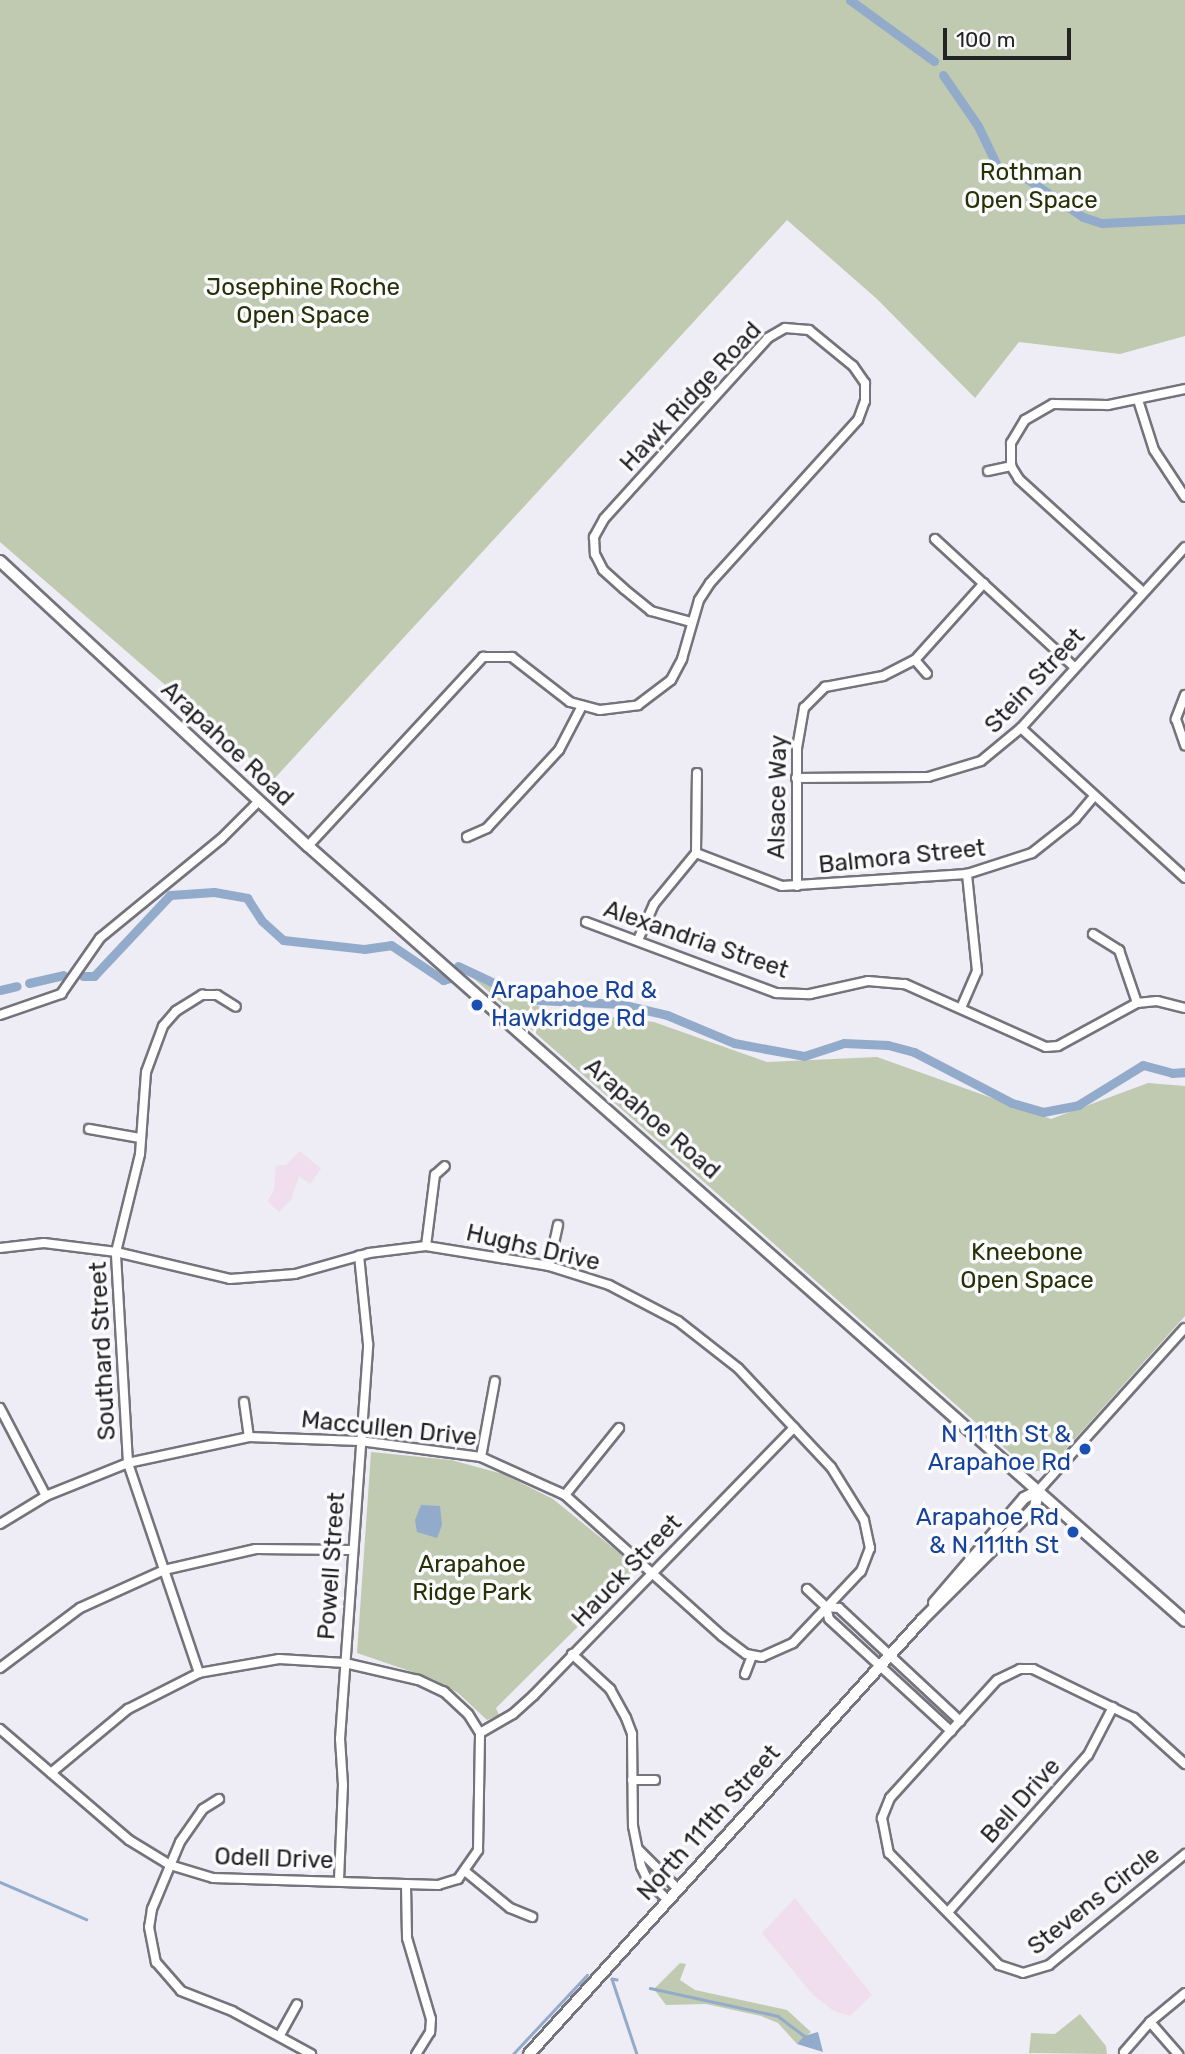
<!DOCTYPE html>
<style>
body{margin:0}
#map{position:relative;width:1185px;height:2054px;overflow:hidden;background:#eeecf5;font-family:Rubik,sans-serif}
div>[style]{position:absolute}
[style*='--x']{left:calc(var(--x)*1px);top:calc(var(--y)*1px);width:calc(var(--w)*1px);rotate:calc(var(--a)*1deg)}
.industrial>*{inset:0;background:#f0ddee}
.green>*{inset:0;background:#c0cab0}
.water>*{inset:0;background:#93abca}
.stream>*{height:2.5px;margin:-1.25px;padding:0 1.25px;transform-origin:1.25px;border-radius:1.25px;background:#93abca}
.canal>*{height:9px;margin:-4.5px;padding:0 4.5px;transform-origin:4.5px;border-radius:4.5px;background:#93abca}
.roads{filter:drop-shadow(2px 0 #75737b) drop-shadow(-2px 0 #75737b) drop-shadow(0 2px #75737b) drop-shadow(0 -2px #75737b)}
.street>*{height:8px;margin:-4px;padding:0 4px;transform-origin:4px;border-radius:4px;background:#fff}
.secondary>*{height:10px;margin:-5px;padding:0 5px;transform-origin:5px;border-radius:5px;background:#fff}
.dots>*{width:19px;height:19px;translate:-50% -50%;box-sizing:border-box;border:4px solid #fbfbfe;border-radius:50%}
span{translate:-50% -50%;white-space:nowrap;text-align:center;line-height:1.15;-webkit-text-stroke:7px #fbfbfe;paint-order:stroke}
.park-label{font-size:24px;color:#263206}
.street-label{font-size:24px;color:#232225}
.transit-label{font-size:24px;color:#164399}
.left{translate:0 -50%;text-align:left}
.right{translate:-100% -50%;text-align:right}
.scale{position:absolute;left:943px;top:28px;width:128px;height:32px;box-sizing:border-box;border:4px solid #232225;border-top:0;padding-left:9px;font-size:21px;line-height:24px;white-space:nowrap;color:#232225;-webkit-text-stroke:5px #fbfbfe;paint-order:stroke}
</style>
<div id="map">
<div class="industrial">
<div style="clip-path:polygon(300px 1151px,321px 1169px,310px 1184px,299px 1176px,291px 1200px,279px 1212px,268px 1201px,274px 1190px,276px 1166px,286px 1165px)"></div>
<div style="clip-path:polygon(795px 1898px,872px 1995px,850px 2016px,834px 2011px,813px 1995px,762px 1933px)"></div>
</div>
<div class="green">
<div style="clip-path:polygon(0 0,1185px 0,1185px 336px,1120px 354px,1019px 342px,975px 398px,877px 299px,787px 220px,274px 779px,0 542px)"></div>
<div style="clip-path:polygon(472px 977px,545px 1009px,654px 1022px,767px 1062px,877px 1057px,1051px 1119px,1148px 1083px,1185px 1086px,1185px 1316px,1048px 1469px,1032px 1472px)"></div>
<div style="clip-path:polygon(371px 1452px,451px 1460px,503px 1474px,553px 1499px,633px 1564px,631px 1574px,496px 1708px,499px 1715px,487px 1720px,458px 1693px,433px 1679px,357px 1653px)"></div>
<div style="clip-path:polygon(680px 1963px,686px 1964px,680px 1980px,695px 1990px,787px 2010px,811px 2032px,797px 2044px,778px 2023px,761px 2016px,706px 2004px,666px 2005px,654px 1989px)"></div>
<div style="clip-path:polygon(1080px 2014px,1106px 2046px,1107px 2054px,1029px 2053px,1031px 2033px,1055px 2034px)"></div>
</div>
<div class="water">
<div style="clip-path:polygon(421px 1505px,440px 1506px,442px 1525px,437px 1538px,417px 1532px,415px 1520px)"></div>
<div style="clip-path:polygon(818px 2032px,823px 2052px,797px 2044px,804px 2036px)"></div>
</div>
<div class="stream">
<div style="--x:0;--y:1882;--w:94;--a:23.3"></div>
<div style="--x:617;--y:1980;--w:5;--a:-169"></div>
<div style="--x:612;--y:1979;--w:79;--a:71.6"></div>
<div style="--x:650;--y:1988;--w:131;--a:12.3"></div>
<div style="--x:778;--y:2016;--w:34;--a:37"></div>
<div style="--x:513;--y:2054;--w:108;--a:-46.9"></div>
</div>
<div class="canal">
<div style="--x:850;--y:0;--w:104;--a:36"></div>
<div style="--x:943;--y:75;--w:62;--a:55.5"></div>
<div style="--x:978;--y:126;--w:51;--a:64.4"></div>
<div style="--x:1000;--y:172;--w:27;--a:13"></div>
<div style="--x:1026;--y:178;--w:69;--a:34.4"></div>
<div style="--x:1083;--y:217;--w:20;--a:18"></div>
<div style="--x:1102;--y:223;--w:83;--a:-2.8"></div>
<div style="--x:458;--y:966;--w:56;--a:25.2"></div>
<div style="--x:83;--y:976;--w:11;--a:0"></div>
<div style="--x:94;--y:976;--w:111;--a:-46.8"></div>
<div style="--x:170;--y:895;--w:44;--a:-3.9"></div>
<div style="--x:214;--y:892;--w:34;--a:10"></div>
<div style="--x:247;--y:898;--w:27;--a:57"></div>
<div style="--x:262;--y:921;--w:28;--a:42"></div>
<div style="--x:283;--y:940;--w:81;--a:6.3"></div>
<div style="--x:364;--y:949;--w:27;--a:-8"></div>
<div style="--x:391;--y:945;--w:63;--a:33.9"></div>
<div style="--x:443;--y:980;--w:7;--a:-16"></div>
<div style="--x:29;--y:983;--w:35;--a:-13"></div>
<div style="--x:0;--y:990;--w:17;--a:-13"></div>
<div style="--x:523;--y:995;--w:15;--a:20"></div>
<div style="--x:537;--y:1000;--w:83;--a:2.8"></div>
<div style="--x:620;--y:1004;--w:48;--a:13.2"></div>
<div style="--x:667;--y:1015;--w:73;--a:22.7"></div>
<div style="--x:734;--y:1043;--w:71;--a:10.5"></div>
<div style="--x:804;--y:1056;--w:42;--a:-18"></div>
<div style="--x:844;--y:1043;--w:44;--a:2.6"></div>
<div style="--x:888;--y:1045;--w:27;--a:15"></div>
<div style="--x:914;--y:1052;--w:110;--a:27.5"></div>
<div style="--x:1012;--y:1103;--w:32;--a:16"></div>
<div style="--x:1043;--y:1112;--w:36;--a:-11"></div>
<div style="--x:1078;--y:1105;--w:76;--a:-31.6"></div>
<div style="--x:1143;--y:1065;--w:30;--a:15"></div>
<div style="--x:1172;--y:1073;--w:13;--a:-4"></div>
</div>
<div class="roads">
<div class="street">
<div style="--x:1138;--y:400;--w:52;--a:72.3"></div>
<div style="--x:1154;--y:450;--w:56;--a:56.6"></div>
<div style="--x:988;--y:471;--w:24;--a:-12"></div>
<div style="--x:935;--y:539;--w:189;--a:42.6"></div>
<div style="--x:1143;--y:592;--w:168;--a:-137.7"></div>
<div style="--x:1019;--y:479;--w:15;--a:-122"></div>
<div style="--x:1011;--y:466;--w:23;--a:-90"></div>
<div style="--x:1011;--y:443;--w:27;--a:-59"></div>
<div style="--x:1025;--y:420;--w:32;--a:-30"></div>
<div style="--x:1053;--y:404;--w:55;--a:1"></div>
<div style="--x:1108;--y:405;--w:79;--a:-11.7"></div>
<div style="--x:915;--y:660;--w:18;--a:49"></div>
<div style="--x:1185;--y:695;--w:26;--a:111"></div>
<div style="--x:1176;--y:719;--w:28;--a:71"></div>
<div style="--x:1021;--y:728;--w:222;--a:42.4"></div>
<div style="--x:796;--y:778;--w:132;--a:-0.4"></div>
<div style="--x:928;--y:777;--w:55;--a:-16.8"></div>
<div style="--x:981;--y:761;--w:52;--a:-39.5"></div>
<div style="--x:1021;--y:728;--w:244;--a:-47.8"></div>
<div style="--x:467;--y:837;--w:22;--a:-24"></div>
<div style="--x:487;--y:828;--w:106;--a:-47.3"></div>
<div style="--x:559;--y:750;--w:50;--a:-62.4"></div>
<div style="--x:308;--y:846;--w:258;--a:-47.2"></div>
<div style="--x:483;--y:657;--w:29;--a:0"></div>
<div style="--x:512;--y:657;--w:73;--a:37.8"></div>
<div style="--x:570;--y:702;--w:31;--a:15"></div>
<div style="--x:600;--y:710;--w:38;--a:-7"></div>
<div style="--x:638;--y:705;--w:41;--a:-37.1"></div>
<div style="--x:671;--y:680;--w:24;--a:-62"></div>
<div style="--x:682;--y:659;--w:61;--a:-73.9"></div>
<div style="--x:699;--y:600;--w:20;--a:-57"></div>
<div style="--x:710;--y:583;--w:220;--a:-47.8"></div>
<div style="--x:858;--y:420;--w:20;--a:-70"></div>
<div style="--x:865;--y:401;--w:18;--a:-90"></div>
<div style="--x:865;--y:383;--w:21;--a:-125"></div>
<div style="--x:853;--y:366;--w:57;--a:-140.7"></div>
<div style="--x:809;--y:330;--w:24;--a:-175"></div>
<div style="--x:785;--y:328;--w:20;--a:150"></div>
<div style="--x:768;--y:338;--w:244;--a:132.2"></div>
<div style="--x:604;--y:519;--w:21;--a:119"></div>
<div style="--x:594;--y:537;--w:17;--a:87"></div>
<div style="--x:595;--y:554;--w:18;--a:63"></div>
<div style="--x:603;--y:570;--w:28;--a:42"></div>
<div style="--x:624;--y:589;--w:35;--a:39"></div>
<div style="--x:651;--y:611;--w:41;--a:15.4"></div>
<div style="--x:696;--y:853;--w:92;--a:21"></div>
<div style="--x:782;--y:886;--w:185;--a:-3.7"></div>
<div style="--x:967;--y:874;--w:68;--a:-17.9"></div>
<div style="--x:1032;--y:853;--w:55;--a:-38.3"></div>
<div style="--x:1075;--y:819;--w:30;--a:-50"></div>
<div style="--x:797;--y:886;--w:138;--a:-90"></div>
<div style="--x:797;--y:748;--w:41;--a:-80.1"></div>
<div style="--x:804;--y:708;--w:30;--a:-45"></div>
<div style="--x:825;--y:687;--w:59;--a:-10.7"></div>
<div style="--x:883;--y:676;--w:36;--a:-27"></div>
<div style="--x:915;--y:660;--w:103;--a:-48.1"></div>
<div style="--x:586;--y:922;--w:203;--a:20.5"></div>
<div style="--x:776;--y:993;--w:34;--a:2"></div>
<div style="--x:810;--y:994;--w:59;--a:-12.6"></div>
<div style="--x:868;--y:981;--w:37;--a:5"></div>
<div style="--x:905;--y:984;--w:154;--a:24.1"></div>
<div style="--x:1046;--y:1047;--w:12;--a:-5"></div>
<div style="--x:1058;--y:1046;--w:90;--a:-28.6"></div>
<div style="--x:1137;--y:1003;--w:20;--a:-6"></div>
<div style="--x:1157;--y:1001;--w:29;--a:14"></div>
<div style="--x:1093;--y:934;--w:31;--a:32"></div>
<div style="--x:1119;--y:950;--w:56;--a:71.2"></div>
<div style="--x:638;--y:940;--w:39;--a:-66"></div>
<div style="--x:654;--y:904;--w:66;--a:-50.5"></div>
<div style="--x:696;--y:853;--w:80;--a:-89.3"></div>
<div style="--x:961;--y:1008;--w:40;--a:-66.6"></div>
<div style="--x:977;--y:971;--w:98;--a:-95.9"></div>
<div style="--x:0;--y:1015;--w:65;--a:-19"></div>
<div style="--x:61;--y:994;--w:68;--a:-55.1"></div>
<div style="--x:100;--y:938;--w:156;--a:-39.3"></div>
<div style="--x:221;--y:839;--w:52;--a:-45"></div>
<div style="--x:89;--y:1129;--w:52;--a:10"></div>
<div style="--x:426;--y:1246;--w:72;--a:-82.8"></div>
<div style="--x:435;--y:1175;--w:13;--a:-42"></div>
<div style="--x:0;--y:1248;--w:44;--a:-6.5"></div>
<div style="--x:44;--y:1243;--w:73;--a:7.1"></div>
<div style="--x:116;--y:1252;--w:117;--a:13.3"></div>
<div style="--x:230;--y:1279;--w:65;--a:-4.4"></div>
<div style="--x:295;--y:1274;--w:77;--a:-15.8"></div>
<div style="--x:369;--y:1253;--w:57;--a:-7"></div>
<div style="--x:426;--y:1246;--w:125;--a:9.2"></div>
<div style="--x:549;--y:1266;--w:63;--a:17.6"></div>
<div style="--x:609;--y:1285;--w:78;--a:27.6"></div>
<div style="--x:678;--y:1321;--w:76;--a:38.1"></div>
<div style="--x:738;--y:1368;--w:136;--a:46.8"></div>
<div style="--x:831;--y:1467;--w:62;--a:58.1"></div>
<div style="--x:864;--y:1520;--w:29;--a:78"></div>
<div style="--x:870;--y:1548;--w:25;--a:111"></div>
<div style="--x:861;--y:1571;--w:99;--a:133.4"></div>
<div style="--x:793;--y:1643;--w:34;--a:156"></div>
<div style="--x:762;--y:1657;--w:16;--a:-169"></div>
<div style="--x:746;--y:1654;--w:30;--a:-143"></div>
<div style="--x:722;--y:1636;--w:211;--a:-138.1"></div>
<div style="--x:565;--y:1495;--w:92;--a:-155.7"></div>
<div style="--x:481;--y:1457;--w:122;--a:-172.5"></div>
<div style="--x:360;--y:1441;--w:111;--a:-177.9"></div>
<div style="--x:249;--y:1437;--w:124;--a:167.9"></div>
<div style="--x:128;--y:1463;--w:88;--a:158.1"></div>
<div style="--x:46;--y:1496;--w:54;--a:148.7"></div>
<div style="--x:549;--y:1266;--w:42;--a:-77.6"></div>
<div style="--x:244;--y:1402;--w:35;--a:82"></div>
<div style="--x:0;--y:1408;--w:99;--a:62.4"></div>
<div style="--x:481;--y:1457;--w:77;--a:-79.6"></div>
<div style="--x:1038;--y:1491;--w:219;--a:-48"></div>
<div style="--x:565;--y:1495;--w:86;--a:-51.1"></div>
<div style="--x:807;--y:1589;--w:26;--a:43"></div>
<div style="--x:826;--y:1607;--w:12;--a:76"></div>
<div style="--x:829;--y:1619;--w:166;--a:42.6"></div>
<div style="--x:826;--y:1607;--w:13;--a:4"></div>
<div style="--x:839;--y:1608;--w:166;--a:43"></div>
<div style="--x:572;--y:1654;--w:52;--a:42.6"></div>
<div style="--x:610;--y:1689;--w:33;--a:61"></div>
<div style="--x:626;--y:1718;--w:17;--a:69"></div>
<div style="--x:632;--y:1734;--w:92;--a:89.4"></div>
<div style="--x:633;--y:1826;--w:41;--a:78.7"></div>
<div style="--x:641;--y:1866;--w:17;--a:65"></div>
<div style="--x:648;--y:1881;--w:28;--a:44"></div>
<div style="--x:0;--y:1668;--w:100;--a:-36.9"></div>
<div style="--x:80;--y:1608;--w:92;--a:-24.3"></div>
<div style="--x:164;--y:1570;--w:94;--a:-12.9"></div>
<div style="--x:256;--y:1549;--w:96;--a:0.6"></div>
<div style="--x:199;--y:1673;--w:222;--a:-108.7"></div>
<div style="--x:128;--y:1463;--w:211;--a:-93.3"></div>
<div style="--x:116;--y:1252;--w:101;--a:-76.2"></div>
<div style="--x:140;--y:1154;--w:82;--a:-85.8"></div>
<div style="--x:146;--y:1072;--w:49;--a:-69.7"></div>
<div style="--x:163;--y:1026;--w:20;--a:-49"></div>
<div style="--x:176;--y:1011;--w:31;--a:-32"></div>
<div style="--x:202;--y:995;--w:15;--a:0"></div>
<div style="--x:217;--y:995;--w:22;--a:32"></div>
<div style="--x:745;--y:1674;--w:19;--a:-69"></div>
<div style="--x:0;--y:1729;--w:170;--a:40.7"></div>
<div style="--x:129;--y:1840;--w:48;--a:31.4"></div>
<div style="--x:170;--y:1865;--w:45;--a:16.8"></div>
<div style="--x:213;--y:1878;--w:225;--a:1.8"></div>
<div style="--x:438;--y:1885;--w:21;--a:-17"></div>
<div style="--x:458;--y:1879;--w:35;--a:-55"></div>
<div style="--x:478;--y:1850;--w:117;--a:-89"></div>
<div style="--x:480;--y:1733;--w:22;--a:-122"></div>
<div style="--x:468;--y:1714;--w:33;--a:-137"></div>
<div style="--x:444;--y:1692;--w:29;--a:-155"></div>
<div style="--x:418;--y:1680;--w:75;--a:-166.9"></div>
<div style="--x:345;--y:1663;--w:66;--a:-176.5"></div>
<div style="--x:279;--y:1659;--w:81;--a:170.1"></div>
<div style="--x:199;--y:1673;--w:80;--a:153.1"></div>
<div style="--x:128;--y:1709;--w:100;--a:140.3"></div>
<div style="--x:480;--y:1733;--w:38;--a:-30"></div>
<div style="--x:513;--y:1714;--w:28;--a:-42"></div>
<div style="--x:534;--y:1695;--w:373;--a:-45.8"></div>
<div style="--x:1185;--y:1764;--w:69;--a:-138"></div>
<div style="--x:1134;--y:1718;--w:112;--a:-154.1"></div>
<div style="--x:1033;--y:1669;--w:13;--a:180"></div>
<div style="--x:1020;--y:1669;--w:25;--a:154"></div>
<div style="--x:997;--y:1680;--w:159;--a:132.2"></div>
<div style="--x:890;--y:1798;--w:22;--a:112"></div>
<div style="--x:882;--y:1818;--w:36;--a:79"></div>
<div style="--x:889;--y:1853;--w:157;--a:45.5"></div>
<div style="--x:999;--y:1965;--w:25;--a:18"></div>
<div style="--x:1023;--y:1973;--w:27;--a:-17"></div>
<div style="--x:1049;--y:1965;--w:176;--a:-39.2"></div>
<div style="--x:632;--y:1780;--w:23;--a:0"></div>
<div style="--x:219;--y:1799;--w:19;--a:148"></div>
<div style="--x:203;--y:1809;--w:40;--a:124.9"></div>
<div style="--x:180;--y:1842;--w:73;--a:112.7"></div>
<div style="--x:152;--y:1909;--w:18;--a:99"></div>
<div style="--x:149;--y:1927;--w:36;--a:79"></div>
<div style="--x:156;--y:1962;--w:38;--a:49"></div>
<div style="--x:181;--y:1991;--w:55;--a:21.4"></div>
<div style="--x:232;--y:2011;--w:90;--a:28.6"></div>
<div style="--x:638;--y:1849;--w:57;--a:45"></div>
<div style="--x:466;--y:1872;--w:57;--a:39.3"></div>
<div style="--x:510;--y:1908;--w:24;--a:22"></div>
<div style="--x:339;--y:1880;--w:95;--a:-87.6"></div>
<div style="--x:343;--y:1785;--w:46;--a:-93.7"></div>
<div style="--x:340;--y:1739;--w:396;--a:-85.9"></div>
<div style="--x:368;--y:1344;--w:89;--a:-95.8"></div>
<div style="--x:406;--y:1885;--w:53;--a:88.9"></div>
<div style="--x:407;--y:1938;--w:84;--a:73.5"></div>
<div style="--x:431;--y:2019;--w:13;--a:94"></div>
<div style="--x:430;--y:2032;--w:26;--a:122"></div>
<div style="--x:948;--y:1912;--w:210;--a:-48.3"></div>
<div style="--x:1088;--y:1755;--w:54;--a:-62.5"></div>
<div style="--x:1150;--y:2022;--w:43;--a:48.8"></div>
<div style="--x:280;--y:2035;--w:35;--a:-61"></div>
<div style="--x:1124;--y:2052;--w:40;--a:-49"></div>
<div style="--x:1150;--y:2022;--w:45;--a:-39.6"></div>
</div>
<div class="secondary">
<div style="--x:0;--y:561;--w:420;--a:42.8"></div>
<div style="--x:308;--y:846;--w:1170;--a:41.47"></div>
<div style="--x:934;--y:1603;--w:138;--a:-49.4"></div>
<div style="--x:1024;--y:1498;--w:16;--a:-27"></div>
<div style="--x:529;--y:2054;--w:585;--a:-47.84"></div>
<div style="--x:922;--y:1620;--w:160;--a:-45"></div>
<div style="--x:1035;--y:1507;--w:16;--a:-79"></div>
</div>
</div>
<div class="dots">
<div style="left:477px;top:1005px;background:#1a4fb4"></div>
<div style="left:1085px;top:1449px;background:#1a4fb4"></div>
<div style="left:1073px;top:1532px;background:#1a4fb4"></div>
</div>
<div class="park-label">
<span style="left:1031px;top:187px">Rothman<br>Open Space</span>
<span style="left:303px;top:302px">Josephine Roche<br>Open Space</span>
<span style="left:1027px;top:1267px">Kneebone<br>Open Space</span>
<span style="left:472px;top:1579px">Arapahoe<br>Ridge Park</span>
</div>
<div class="street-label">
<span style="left:691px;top:397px;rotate:-47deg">Hawk Ridge Road</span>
<span style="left:1035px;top:681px;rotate:-47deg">Stein Street</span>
<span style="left:227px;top:744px;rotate:43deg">Arapahoe Road</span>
<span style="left:778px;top:797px;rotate:-89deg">Alsace Way</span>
<span style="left:902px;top:857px;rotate:-6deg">Balmora Street</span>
<span style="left:696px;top:940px;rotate:19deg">Alexandria Street</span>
<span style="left:652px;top:1119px;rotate:41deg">Arapahoe Road</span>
<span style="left:533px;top:1248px;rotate:13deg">Hughs Drive</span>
<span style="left:103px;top:1351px;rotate:-93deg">Southard Street</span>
<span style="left:389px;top:1429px;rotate:6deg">Maccullen Drive</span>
<span style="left:332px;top:1566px;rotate:-86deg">Powell Street</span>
<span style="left:627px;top:1571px;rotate:-46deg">Hauck Street</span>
<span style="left:1021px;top:1801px;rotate:-48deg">Bell Drive</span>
<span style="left:709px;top:1823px;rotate:-48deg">North 111th Street</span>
<span style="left:274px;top:1859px;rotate:2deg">Odell Drive</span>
<span style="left:1094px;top:1901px;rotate:-38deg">Stevens Circle</span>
</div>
<div class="transit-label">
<span class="left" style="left:491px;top:1005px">Arapahoe Rd &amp;<br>Hawkridge Rd</span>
<span class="right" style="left:1071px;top:1449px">N 111th St &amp;<br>Arapahoe Rd</span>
<span class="right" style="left:1059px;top:1532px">Arapahoe Rd<br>&amp; N 111th St</span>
</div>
<div class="scale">100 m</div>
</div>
